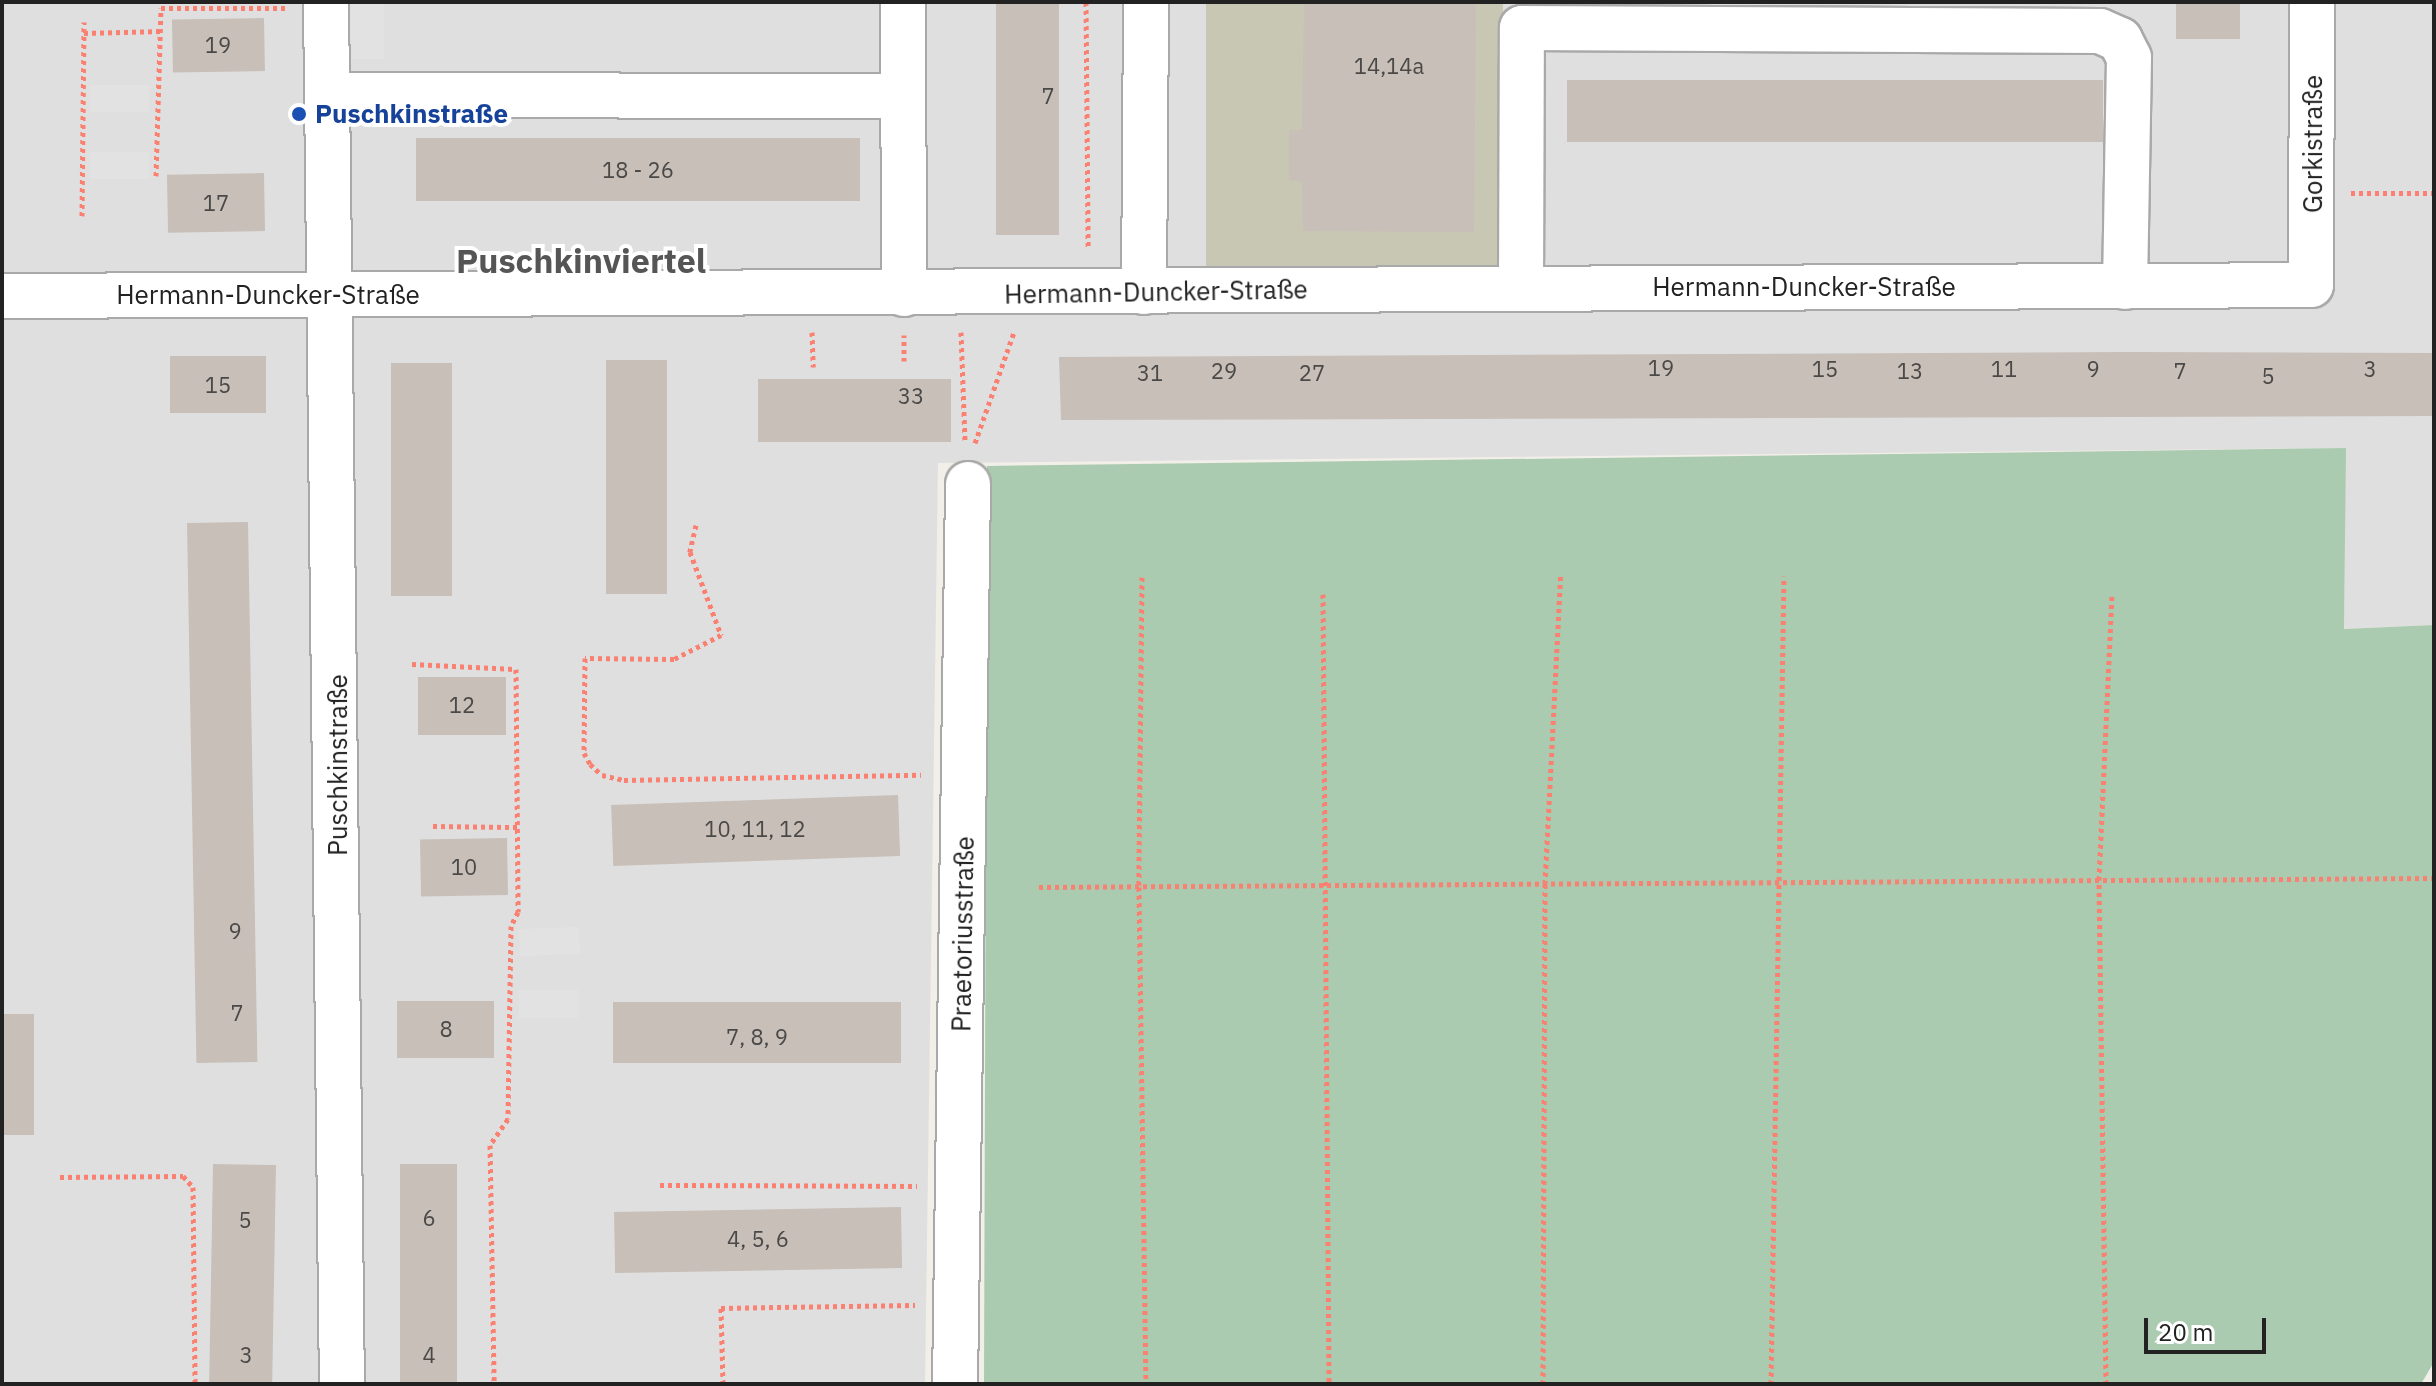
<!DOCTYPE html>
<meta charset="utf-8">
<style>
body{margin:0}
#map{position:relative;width:2436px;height:1386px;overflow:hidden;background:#f2efe9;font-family:"IBM Plex Sans",sans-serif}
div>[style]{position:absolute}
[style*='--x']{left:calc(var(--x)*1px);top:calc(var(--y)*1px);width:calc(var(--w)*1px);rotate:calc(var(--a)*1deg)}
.residential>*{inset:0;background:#e0dfdf}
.construction>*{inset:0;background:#c7c7b4;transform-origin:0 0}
.cemetery>*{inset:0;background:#aacbaf}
.parking>*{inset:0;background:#e2e2e2;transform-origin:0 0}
.building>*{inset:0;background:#c7bfb8;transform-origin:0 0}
.path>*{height:5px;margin-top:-2.5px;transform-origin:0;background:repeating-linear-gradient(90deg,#fa8072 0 4px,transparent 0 8px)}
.roads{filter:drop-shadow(2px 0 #a9a9a9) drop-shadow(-2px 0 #a9a9a9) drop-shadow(0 2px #a9a9a9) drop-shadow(0 -2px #a9a9a9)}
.minor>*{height:44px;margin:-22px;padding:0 22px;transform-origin:22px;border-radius:22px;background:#fff}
.dots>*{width:22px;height:22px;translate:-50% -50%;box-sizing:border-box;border:4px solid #fff;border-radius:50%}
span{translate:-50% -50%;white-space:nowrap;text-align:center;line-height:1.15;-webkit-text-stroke:8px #fff;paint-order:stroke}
.number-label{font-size:22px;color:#4b4948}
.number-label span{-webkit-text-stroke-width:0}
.transit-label{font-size:26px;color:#164399;font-weight:700}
.left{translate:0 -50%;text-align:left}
.street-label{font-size:26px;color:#222}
.district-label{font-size:34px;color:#555;font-weight:700}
.frame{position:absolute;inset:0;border:4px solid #222;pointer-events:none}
.scale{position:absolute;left:2144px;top:1318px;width:122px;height:36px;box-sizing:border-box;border:4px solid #222;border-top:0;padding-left:10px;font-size:24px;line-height:28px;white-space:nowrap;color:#222;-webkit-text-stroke:6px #fff;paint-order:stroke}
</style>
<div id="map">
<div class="residential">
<div style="clip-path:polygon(2px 2px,2434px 2px,2434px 625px,2344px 629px,2345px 448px,938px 463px,925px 1384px,2px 1384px)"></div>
</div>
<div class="construction">
<div style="left:1206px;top:2px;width:297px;height:264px"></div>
</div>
<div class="cemetery">
<div style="clip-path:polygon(2346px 448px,2344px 629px,2434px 625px,2434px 1362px,2421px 1384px,984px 1384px,987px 466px)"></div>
</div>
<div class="parking">
<div style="left:351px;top:2px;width:33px;height:57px"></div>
<div style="left:90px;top:85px;width:59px;height:27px"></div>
<div style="left:90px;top:152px;width:59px;height:27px"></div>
<div style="left:579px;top:927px;width:27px;height:60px;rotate:88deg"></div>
<div style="left:519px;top:990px;width:59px;height:28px"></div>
</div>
<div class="building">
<div style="left:996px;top:2px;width:63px;height:233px"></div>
<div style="clip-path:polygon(1304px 2px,1476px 2px,1474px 232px,1303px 231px,1302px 182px,1289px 180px,1289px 130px,1302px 130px)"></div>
<div style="left:2176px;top:2px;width:64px;height:37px"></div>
<div style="left:264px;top:18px;width:53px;height:92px;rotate:89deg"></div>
<div style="left:1567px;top:80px;width:536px;height:62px"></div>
<div style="left:416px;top:138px;width:444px;height:63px"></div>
<div style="left:264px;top:173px;width:58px;height:97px;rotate:89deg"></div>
<div style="clip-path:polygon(2128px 352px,2434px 353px,2434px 416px,1061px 420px,1059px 357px)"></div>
<div style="left:266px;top:356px;width:57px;height:96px;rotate:90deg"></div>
<div style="left:667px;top:360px;width:234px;height:61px;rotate:90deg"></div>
<div style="left:452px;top:363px;width:233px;height:61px;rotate:90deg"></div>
<div style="left:951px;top:379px;width:63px;height:193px;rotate:90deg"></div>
<div style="left:248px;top:522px;width:540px;height:61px;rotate:89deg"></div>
<div style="left:418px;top:677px;width:88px;height:58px"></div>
<div style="left:898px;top:795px;width:61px;height:287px;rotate:88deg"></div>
<div style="left:507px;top:838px;width:57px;height:87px;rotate:89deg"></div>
<div style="left:397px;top:1001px;width:97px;height:57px"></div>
<div style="left:901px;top:1002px;width:61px;height:288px;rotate:90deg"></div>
<div style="left:34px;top:1014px;width:121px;height:32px;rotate:90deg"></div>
<div style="left:213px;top:1164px;width:63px;height:220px;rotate:1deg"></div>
<div style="left:400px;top:1164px;width:57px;height:220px"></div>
<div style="left:901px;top:1207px;width:61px;height:287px;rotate:89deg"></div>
</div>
<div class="path">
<div style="--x:1086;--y:2;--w:246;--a:89.5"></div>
<div style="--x:84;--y:33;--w:78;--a:-1.5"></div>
<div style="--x:156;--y:176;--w:168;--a:-88.3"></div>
<div style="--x:161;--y:8;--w:124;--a:0"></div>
<div style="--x:2351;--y:193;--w:83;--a:0"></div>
<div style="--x:82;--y:216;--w:194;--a:-89.4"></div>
<div style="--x:812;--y:332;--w:35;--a:88"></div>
<div style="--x:961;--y:332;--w:109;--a:87.9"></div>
<div style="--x:904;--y:361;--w:26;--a:-90"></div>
<div style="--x:975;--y:443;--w:118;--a:-70.6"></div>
<div style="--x:696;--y:525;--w:28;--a:103"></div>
<div style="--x:690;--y:552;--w:89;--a:69.5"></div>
<div style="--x:721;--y:635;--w:53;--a:152.9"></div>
<div style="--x:674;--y:659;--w:89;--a:-179.4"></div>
<div style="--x:585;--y:658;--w:95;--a:90.6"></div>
<div style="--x:584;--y:753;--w:13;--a:61"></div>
<div style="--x:590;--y:764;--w:16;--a:43"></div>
<div style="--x:602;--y:775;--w:23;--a:13"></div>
<div style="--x:624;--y:780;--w:297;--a:-1"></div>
<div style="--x:1142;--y:577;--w:310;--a:90.6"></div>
<div style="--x:1139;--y:887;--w:497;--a:89.2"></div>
<div style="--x:1323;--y:594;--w:790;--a:89.56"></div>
<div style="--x:412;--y:664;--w:104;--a:2.8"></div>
<div style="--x:516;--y:669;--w:243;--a:89.5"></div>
<div style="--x:518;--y:912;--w:16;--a:117"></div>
<div style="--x:511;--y:926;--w:193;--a:90.9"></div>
<div style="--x:508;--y:1119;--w:32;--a:125"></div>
<div style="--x:490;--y:1145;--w:239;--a:89"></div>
<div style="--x:433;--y:826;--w:85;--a:0.7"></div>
<div style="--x:1039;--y:887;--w:1395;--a:-0.37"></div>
<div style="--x:60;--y:1177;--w:123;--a:-0.5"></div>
<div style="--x:183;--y:1176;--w:15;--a:48"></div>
<div style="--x:193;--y:1187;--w:197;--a:89.4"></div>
<div style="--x:660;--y:1185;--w:257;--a:0.2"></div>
<div style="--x:723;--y:1384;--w:76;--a:-91.5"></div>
<div style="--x:721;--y:1308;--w:194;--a:-0.9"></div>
<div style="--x:1543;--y:1384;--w:500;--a:-89.77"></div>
<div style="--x:1545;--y:884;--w:311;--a:-87.1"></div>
<div style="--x:1771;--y:1384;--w:808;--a:-89.08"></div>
<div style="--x:2106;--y:1384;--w:504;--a:-90.8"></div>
<div style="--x:2099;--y:880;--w:284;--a:-87.4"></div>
</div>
<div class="roads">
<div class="minor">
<div style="--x:326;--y:2;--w:1382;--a:89.34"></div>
<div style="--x:903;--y:2;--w:292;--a:89.8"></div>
<div style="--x:327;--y:95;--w:576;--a:0.1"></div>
<div style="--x:1521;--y:287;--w:259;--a:-89.8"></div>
<div style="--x:1522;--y:28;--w:578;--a:0.3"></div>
<div style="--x:2100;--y:31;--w:22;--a:24"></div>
<div style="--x:2120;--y:40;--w:20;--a:63"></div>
<div style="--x:2129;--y:58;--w:229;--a:91"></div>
<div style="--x:1144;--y:292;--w:290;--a:-89.6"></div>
<div style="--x:2;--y:296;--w:2309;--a:-0.27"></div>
<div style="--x:2311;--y:285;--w:283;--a:-89.8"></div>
<div style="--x:955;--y:1384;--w:900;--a:-89.17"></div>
</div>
</div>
<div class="dots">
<div style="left:299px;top:114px;background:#1a4fb4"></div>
</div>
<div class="number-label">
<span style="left:218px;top:45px">19</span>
<span style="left:1389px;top:66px">14,14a</span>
<span style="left:1048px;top:96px">7</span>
<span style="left:638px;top:170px">18 - 26</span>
<span style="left:216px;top:203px">17</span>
<span style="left:1661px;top:368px">19</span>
<span style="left:1825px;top:369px">15</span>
<span style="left:2004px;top:369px">11</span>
<span style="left:2093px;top:369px">9</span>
<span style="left:2370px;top:369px">3</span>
<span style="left:1224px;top:371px">29</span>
<span style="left:1910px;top:371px">13</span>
<span style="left:2180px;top:371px">7</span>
<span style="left:1150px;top:373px">31</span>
<span style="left:1312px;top:373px">27</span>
<span style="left:2268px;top:376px">5</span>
<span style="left:218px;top:385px">15</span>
<span style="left:911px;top:396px">33</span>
<span style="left:462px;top:705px">12</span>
<span style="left:755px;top:829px">10, 11, 12</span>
<span style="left:464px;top:867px">10</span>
<span style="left:235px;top:931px">9</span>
<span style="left:237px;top:1013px">7</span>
<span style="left:446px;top:1029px">8</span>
<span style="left:757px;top:1037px">7, 8, 9</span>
<span style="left:429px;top:1218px">6</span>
<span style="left:245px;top:1220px">5</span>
<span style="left:758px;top:1239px">4, 5, 6</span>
<span style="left:246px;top:1355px">3</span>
<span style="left:429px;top:1355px">4</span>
</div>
<div class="transit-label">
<span class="left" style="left:315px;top:114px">Puschkinstraße</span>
</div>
<div class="street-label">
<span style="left:2313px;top:144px;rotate:-90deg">Gorkistraße</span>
<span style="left:1804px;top:287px">Hermann-Duncker-Straße</span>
<span style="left:1156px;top:292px;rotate:-1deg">Hermann-Duncker-Straße</span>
<span style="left:268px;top:295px">Hermann-Duncker-Straße</span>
<span style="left:338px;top:765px;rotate:-90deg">Puschkinstraße</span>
<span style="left:963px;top:934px;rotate:-89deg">Praetoriusstraße</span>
</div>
<div class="district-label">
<span style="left:581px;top:261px">Puschkinviertel</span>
</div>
<div class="frame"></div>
<div class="scale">20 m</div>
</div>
